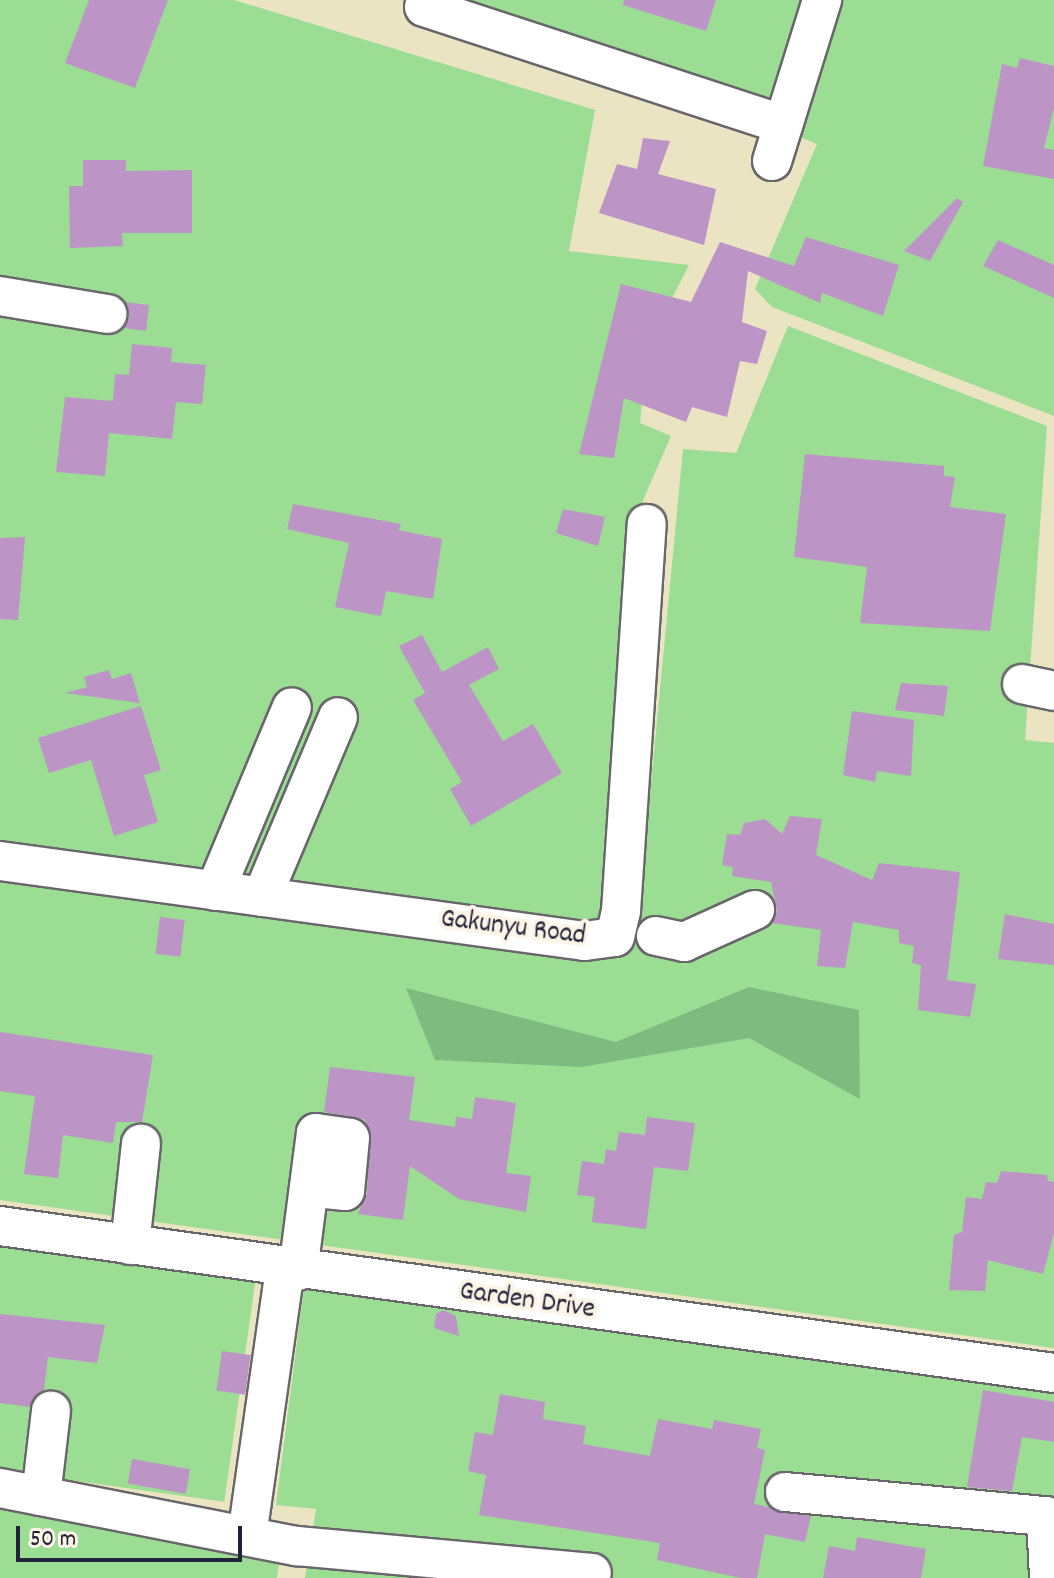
<!DOCTYPE html>
<style>
body{margin:0}
#map{position:relative;width:1054px;height:1578px;overflow:hidden;background:#ebe4c3;font-family:Dekko,sans-serif}
div>[style]{position:absolute}
[style*='--x']{left:calc(var(--x)*1px);top:calc(var(--y)*1px);width:calc(var(--w)*1px);rotate:calc(var(--a)*1deg)}
.green>*{inset:0;background:#9cdd94;transform-origin:0 0}
.forest>*{inset:0;background:#7dbc7e}
.building>*{inset:0;background:#bc95c6;transform-origin:0 0}
.roads{filter:drop-shadow(2px 0 #68666b) drop-shadow(-2px 0 #68666b) drop-shadow(0 2px #68666b) drop-shadow(0 -2px #68666b)}
.minor>*{height:38px;margin:-19px;padding:0 19px;transform-origin:19px;border-radius:19px;background:#fff}
span{translate:-50% -50%;white-space:nowrap;text-align:center;line-height:1.15;-webkit-text-stroke:8px #fcf5e5;paint-order:stroke}
.street-label{font-size:28px;color:#22223b}
.scale{position:absolute;left:16px;top:1526px;width:226px;height:36px;box-sizing:border-box;border:4px solid #22223b;border-top:0;padding-left:10px;font-size:24px;line-height:28px;white-space:nowrap;color:#22223b;-webkit-text-stroke:6px #fcf5e5;paint-order:stroke}
</style>
<div id="map">
<div class="green">
<div style="clip-path:polygon(0 0,234px 0,595px 110px,569px 251px,689px 265px,647px 347px,640px 423px,671px 436px,638px 512px,603px 922px,0 846px)"></div>
<div style="clip-path:polygon(461px 0,1054px 0,1054px 416px,772px 307px,755px 289px,817px 144px)"></div>
<div style="clip-path:polygon(788px 326px,1047px 426px,1025px 740px,1054px 743px,1054px 1348px,0 1200px,0 881px,620px 958px,641px 888px,683px 449px,736px 453px)"></div>
<div style="left:0;top:1244px;width:258px;height:224px;rotate:8deg"></div>
<div style="clip-path:polygon(304px 1288px,1054px 1392px,1054px 1578px,305px 1578px,316px 1509px,276px 1505px)"></div>
<div style="clip-path:polygon(0 1506px,279px 1563px,277px 1578px,0 1578px)"></div>
</div>
<div class="forest">
<div style="clip-path:polygon(749px 987px,859px 1010px,860px 1099px,749px 1038px,582px 1067px,435px 1060px,406px 988px,616px 1042px)"></div>
</div>
<div class="building">
<div style="clip-path:polygon(89px 0,168px 0,135px 88px,65px 63px)"></div>
<div style="clip-path:polygon(624px 0,716px 0,706px 31px,623px 5px)"></div>
<div style="clip-path:polygon(1020px 58px,1054px 66px,1054px 108px,1044px 148px,1054px 150px,1054px 179px,983px 166px,1002px 64px,1017px 68px)"></div>
<div style="clip-path:polygon(643px 138px,670px 141px,658px 174px,716px 189px,704px 245px,599px 213px,617px 164px,637px 169px)"></div>
<div style="clip-path:polygon(83px 160px,126px 160px,126px 171px,192px 170px,192px 233px,122px 233px,123px 246px,70px 248px,69px 186px,83px 186px)"></div>
<div style="clip-path:polygon(957px 198px,963px 202px,930px 261px,904px 251px)"></div>
<div style="clip-path:polygon(806px 237px,899px 265px,883px 316px,822px 293px,820px 303px,748px 271px,742px 322px,767px 331px,757px 364px,740px 361px,727px 417px,692px 407px,686px 422px,624px 398px,614px 458px,579px 454px,621px 284px,691px 302px,720px 242px,794px 266px)"></div>
<div style="clip-path:polygon(998px 240px,1054px 265px,1054px 298px,983px 266px)"></div>
<div style="clip-path:polygon(125px 302px,149px 305px,146px 331px,124px 328px,129px 317px)"></div>
<div style="clip-path:polygon(132px 344px,172px 348px,171px 362px,206px 365px,202px 404px,176px 402px,172px 439px,109px 433px,105px 476px,56px 472px,65px 397px,113px 401px,115px 374px,129px 375px)"></div>
<div style="clip-path:polygon(805px 454px,944px 466px,944px 476px,955px 477px,950px 507px,1006px 514px,990px 631px,860px 623px,867px 567px,794px 557px)"></div>
<div style="clip-path:polygon(293px 504px,401px 524px,399px 530px,442px 539px,433px 599px,386px 591px,381px 616px,335px 607px,349px 543px,287px 529px)"></div>
<div style="clip-path:polygon(563px 509px,605px 517px,598px 546px,556px 533px)"></div>
<div style="clip-path:polygon(25px 537px,18px 620px,0 619px,0 538px)"></div>
<div style="clip-path:polygon(422px 635px,442px 672px,488px 647px,499px 669px,469px 685px,503px 741px,533px 724px,562px 773px,471px 826px,450px 789px,462px 782px,413px 700px,425px 693px,399px 646px)"></div>
<div style="clip-path:polygon(109px 670px,112px 679px,131px 673px,140px 703px,65px 693px,87px 687px,84px 677px)"></div>
<div style="clip-path:polygon(901px 683px,948px 686px,944px 716px,895px 710px)"></div>
<div style="clip-path:polygon(141px 706px,161px 770px,144px 775px,158px 822px,114px 836px,91px 760px,49px 773px,38px 738px)"></div>
<div style="clip-path:polygon(852px 711px,914px 720px,911px 776px,877px 771px,875px 782px,843px 775px)"></div>
<div style="clip-path:polygon(790px 816px,822px 819px,816px 855px,872px 880px,879px 863px,960px 872px,947px 980px,976px 984px,970px 1017px,918px 1010px,921px 965px,912px 963px,914px 946px,899px 943px,899px 930px,853px 922px,845px 968px,817px 966px,821px 930px,772px 923px,777px 911px,771px 882px,732px 876px,733px 867px,722px 865px,727px 834px,740px 835px,744px 823px,765px 819px,782px 834px)"></div>
<div style="clip-path:polygon(1005px 914px,1054px 924px,1054px 965px,998px 959px)"></div>
<div style="left:160px;top:917px;width:25px;height:37px;rotate:7deg"></div>
<div style="clip-path:polygon(0 1032px,153px 1055px,142px 1122px,116px 1122px,113px 1143px,63px 1135px,58px 1178px,24px 1174px,35px 1096px,0 1091px)"></div>
<div style="clip-path:polygon(330px 1067px,415px 1077px,409px 1120px,455px 1127px,456px 1117px,472px 1119px,475px 1097px,516px 1103px,506px 1173px,531px 1176px,526px 1212px,459px 1199px,410px 1166px,403px 1220px,358px 1214px,367px 1193px,370px 1130px,364px 1119px,324px 1112px)"></div>
<div style="clip-path:polygon(647px 1117px,695px 1123px,688px 1171px,654px 1167px,646px 1229px,592px 1222px,595px 1197px,577px 1195px,582px 1161px,604px 1164px,606px 1149px,616px 1151px,619px 1132px,645px 1135px)"></div>
<div style="clip-path:polygon(1001px 1171px,1047px 1175px,1048px 1181px,1054px 1182px,1054px 1233px,1043px 1274px,988px 1260px,985px 1291px,949px 1290px,954px 1235px,962px 1232px,966px 1197px,982px 1199px,986px 1182px,997px 1183px)"></div>
<div style="clip-path:polygon(443px 1310px,456px 1316px,459px 1336px,434px 1328px,436px 1314px)"></div>
<div style="clip-path:polygon(0 1314px,105px 1325px,97px 1363px,48px 1357px,44px 1390px,30px 1407px,0 1403px)"></div>
<div style="left:222px;top:1351px;width:29px;height:40px;rotate:8deg"></div>
<div style="clip-path:polygon(983px 1390px,1054px 1402px,1054px 1442px,1022px 1437px,1012px 1491px,967px 1487px)"></div>
<div style="clip-path:polygon(500px 1394px,545px 1402px,543px 1419px,586px 1426px,583px 1444px,650px 1456px,658px 1419px,712px 1429px,714px 1420px,761px 1429px,757px 1448px,765px 1450px,754px 1504px,811px 1516px,805px 1542px,765px 1534px,757px 1578px,741px 1578px,657px 1560px,660px 1543px,479px 1515px,486px 1475px,468px 1471px,475px 1432px,493px 1435px)"></div>
<div style="left:132px;top:1459px;width:59px;height:25px;rotate:10deg"></div>
<div style="clip-path:polygon(857px 1537px,926px 1549px,921px 1578px,823px 1578px,829px 1546px,855px 1551px)"></div>
</div>
<div class="roads">
<div class="minor">
<div style="--x:424;--y:7;--w:378;--a:18.1"></div>
<div style="--x:772;--y:161;--w:169;--a:-72.7"></div>
<div style="--x:0;--y:296;--w:109;--a:9.5"></div>
<div style="--x:1022;--y:684;--w:33;--a:12"></div>
<div style="--x:0;--y:861;--w:590;--a:7.79"></div>
<div style="--x:585;--y:941;--w:30;--a:-8"></div>
<div style="--x:615;--y:937;--w:27;--a:-77"></div>
<div style="--x:621;--y:911;--w:388;--a:-86.2"></div>
<div style="--x:215;--y:891;--w:199;--a:-67.3"></div>
<div style="--x:262;--y:897;--w:195;--a:-67.1"></div>
<div style="--x:656;--y:936;--w:29;--a:12"></div>
<div style="--x:684;--y:942;--w:78;--a:-24.3"></div>
<div style="--x:0;--y:1226;--w:1064;--a:7.94"></div>
<div style="--x:130;--y:1245;--w:102;--a:-83.8"></div>
<div style="--x:298;--y:1271;--w:139;--a:-82.6"></div>
<div style="--x:316;--y:1133;--w:34;--a:8"></div>
<div style="--x:350;--y:1138;--w:53;--a:95.4"></div>
<div style="--x:345;--y:1191;--w:36;--a:-174"></div>
<div style="--x:0;--y:1488;--w:303;--a:11.1"></div>
<div style="--x:297;--y:1546;--w:296;--a:5.2"></div>
<div style="--x:785;--y:1492;--w:262;--a:5.3"></div>
<div style="--x:1046;--y:1516;--w:62;--a:87.2"></div>
<div style="--x:41;--y:1496;--w:86;--a:-83.3"></div>
<div style="--x:247;--y:1536;--w:270;--a:-81.9"></div>
</div>
</div>
<div class="street-label">
<span style="left:513px;top:929px;rotate:7deg">Gakunyu Road</span>
<span style="left:527px;top:1302px;rotate:8deg">Garden Drive</span>
</div>
<div class="scale">50 m</div>
</div>
